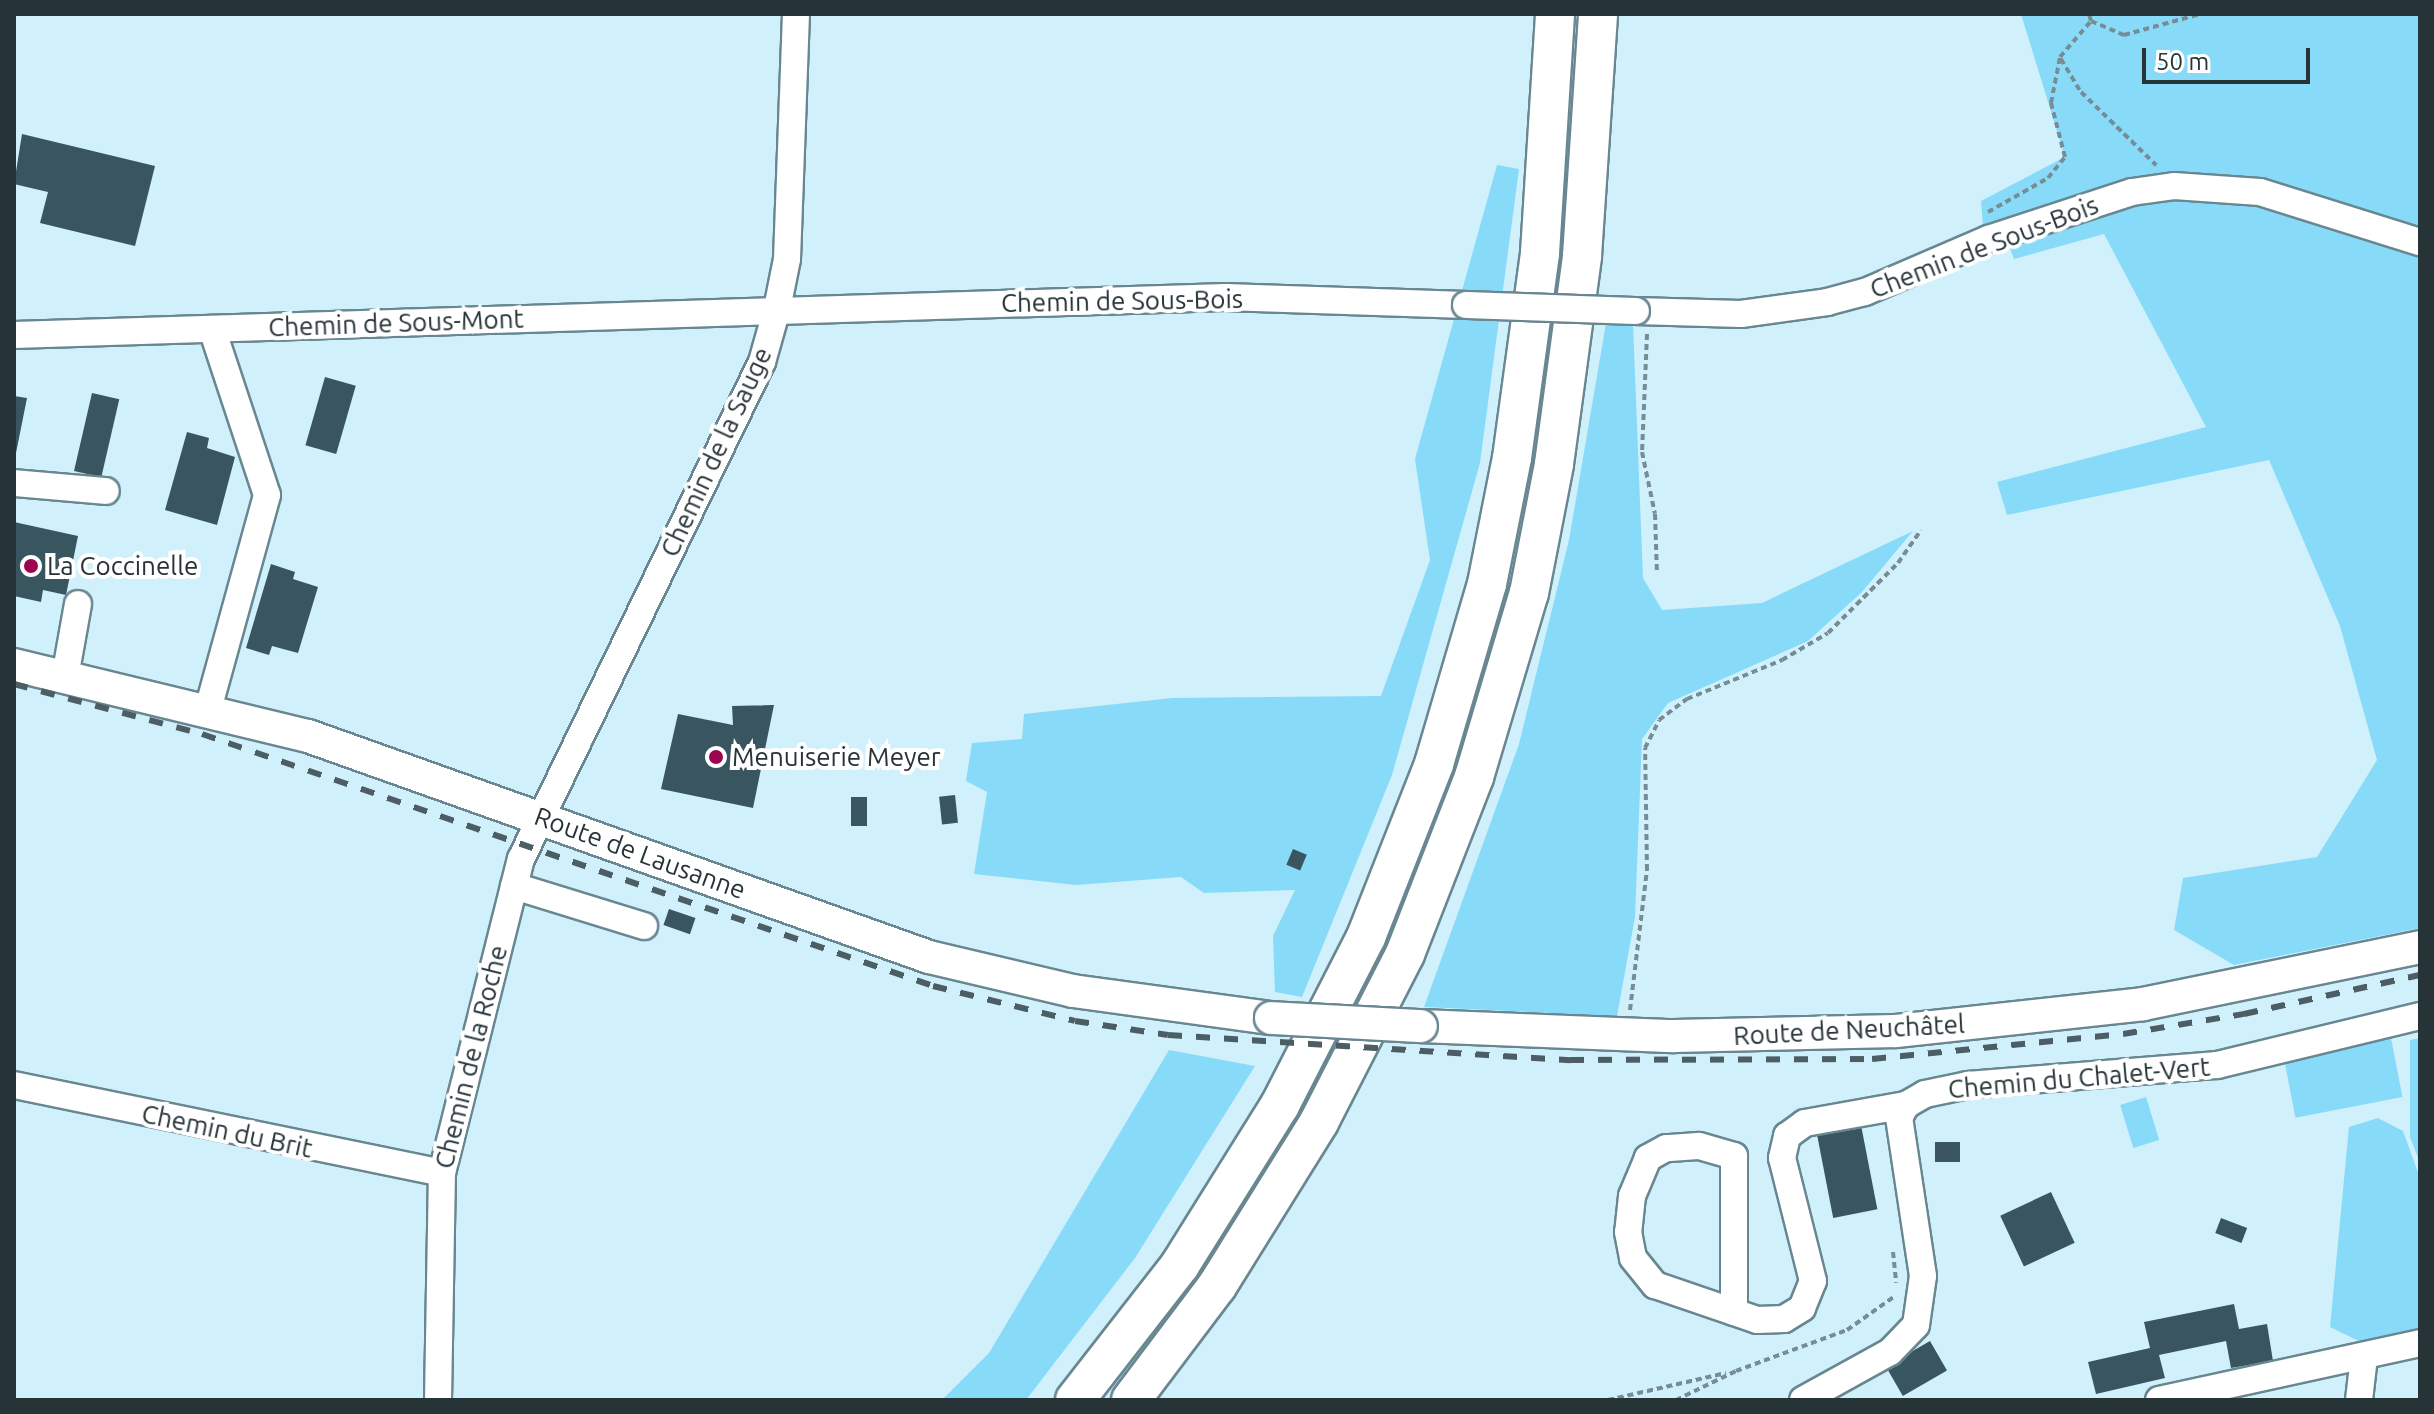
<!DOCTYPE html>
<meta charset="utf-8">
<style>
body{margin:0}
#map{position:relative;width:2434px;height:1414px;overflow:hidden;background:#d0f0fc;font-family:Ubuntu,sans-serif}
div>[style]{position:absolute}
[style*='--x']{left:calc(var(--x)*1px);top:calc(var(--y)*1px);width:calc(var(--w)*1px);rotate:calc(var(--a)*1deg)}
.green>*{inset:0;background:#87dbf8;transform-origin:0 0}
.building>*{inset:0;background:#39555f;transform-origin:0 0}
.path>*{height:4px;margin-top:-2px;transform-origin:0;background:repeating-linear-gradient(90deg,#778d95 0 6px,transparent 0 10px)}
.roads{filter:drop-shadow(2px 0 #698791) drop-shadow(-2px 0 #698791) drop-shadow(0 2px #698791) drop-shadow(0 -2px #698791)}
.minor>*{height:26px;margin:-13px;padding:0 13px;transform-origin:13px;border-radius:13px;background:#fff}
.major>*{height:32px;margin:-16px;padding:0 16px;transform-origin:16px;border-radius:16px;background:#fff}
.highway>*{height:38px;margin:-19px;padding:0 19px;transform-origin:19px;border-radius:19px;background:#fff}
.rail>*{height:6px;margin-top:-3px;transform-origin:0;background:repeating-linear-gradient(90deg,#4c5e63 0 14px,transparent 0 28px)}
.bridges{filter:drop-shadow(2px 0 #698791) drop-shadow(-2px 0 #698791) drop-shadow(0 2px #698791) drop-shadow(0 -2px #698791)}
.minor-bridge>*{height:26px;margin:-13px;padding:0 13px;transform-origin:13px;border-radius:13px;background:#fff}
.major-bridge>*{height:32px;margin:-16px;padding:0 16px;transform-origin:16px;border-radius:16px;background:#fff}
.dots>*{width:22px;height:22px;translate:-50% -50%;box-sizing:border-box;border:4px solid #fff;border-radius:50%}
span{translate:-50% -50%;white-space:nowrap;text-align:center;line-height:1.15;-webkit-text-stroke:8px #fff;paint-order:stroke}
.street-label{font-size:26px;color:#263337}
.poi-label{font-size:26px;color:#263337}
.left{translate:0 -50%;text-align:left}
.frame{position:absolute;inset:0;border:16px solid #263337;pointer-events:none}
.scale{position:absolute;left:2142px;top:48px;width:168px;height:36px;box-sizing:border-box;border:4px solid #263337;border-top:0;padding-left:10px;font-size:24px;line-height:28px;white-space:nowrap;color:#263337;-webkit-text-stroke:6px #fff;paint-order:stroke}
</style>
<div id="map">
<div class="green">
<div style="clip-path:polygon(2021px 14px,2420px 14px,2420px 928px,2234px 965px,2174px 930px,2183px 878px,2317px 857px,2377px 760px,2340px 626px,2269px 460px,2007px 515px,1997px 482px,2206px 427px,2104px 234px,2014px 259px,2007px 240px,2069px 206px,1983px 226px,1981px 201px,2065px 157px)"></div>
<div style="clip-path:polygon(1497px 165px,1519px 169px,1480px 463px,1392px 775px,1302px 997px,1275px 992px,1273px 936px,1295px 890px,1204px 893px,1181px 877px,1076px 885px,974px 874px,987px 792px,966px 781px,972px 743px,1022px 739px,1024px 714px,1172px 698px,1381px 696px,1430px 560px,1415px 459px)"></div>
<div style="clip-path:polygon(1606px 323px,1633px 324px,1643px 578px,1662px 610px,1762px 603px,1913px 531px,1862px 592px,1808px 641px,1668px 703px,1642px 739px,1635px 917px,1617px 1016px,1424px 1007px,1519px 744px,1569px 540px)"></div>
<div style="left:2391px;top:1038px;width:60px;height:109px;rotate:79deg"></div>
<div style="clip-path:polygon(2420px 1038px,2420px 1163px,2410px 1137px,2410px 1040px)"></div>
<div style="clip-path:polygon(1169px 1050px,1255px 1066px,1135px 1258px,1026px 1400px,942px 1400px,989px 1353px)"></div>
<div style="left:2146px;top:1097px;width:45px;height:27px;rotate:73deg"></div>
<div style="clip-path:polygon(2378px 1118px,2403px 1131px,2420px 1178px,2420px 1334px,2369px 1346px,2330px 1327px,2349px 1127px)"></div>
</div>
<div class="building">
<div style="clip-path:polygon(22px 134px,155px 166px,135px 246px,40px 223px,48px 192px,14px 184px)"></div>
<div style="left:325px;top:377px;width:32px;height:71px;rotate:16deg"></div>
<div style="left:92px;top:393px;width:28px;height:80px;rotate:13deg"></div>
<div style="clip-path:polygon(14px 396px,27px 398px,15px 458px,14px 458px)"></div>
<div style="clip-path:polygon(187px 432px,209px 438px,207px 448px,235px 457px,217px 525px,165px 510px)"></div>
<div style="clip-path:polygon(14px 522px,78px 536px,66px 595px,43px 590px,41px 602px,14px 596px)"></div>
<div style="clip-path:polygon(271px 564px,295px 572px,293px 579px,318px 587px,298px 653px,272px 646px,269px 655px,246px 648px)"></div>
<div style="clip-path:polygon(774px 705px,753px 808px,661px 789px,678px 714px,733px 725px,732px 706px)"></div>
<div style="left:955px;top:795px;width:28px;height:16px;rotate:84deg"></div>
<div style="left:851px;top:797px;width:16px;height:29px"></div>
<div style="left:1293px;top:849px;width:15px;height:17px;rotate:23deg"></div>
<div style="left:669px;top:909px;width:28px;height:17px;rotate:19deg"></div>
<div style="left:1860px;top:1120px;width:91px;height:45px;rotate:79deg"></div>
<div style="left:1935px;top:1142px;width:25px;height:20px"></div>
<div style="left:2051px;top:1192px;width:56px;height:56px;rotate:65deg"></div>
<div style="left:2221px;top:1218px;width:28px;height:16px;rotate:21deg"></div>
<div style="clip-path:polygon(2234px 1304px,2239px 1329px,2267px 1324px,2273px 1361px,2231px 1368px,2226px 1341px,2159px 1355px,2165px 1378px,2096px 1394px,2088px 1362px,2150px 1348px,2144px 1322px)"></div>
<div style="left:1930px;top:1341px;width:34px;height:51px;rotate:60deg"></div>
</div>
<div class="path">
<div style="--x:2091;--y:21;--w:36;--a:23"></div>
<div style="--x:2124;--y:35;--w:79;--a:-15.4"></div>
<div style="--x:2061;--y:59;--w:39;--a:59"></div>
<div style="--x:2081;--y:92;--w:105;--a:44.2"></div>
<div style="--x:1988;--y:212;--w:69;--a:-29.5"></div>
<div style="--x:2048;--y:178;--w:27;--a:-51"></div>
<div style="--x:2065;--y:157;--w:56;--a:-104.5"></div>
<div style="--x:2051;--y:103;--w:47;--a:-78.9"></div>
<div style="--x:2060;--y:57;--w:48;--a:-49.3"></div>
<div style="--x:2091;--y:21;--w:7;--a:-106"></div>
<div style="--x:1647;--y:334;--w:118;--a:92.4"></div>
<div style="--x:1642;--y:452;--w:63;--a:78.2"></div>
<div style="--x:1655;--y:514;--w:59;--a:88.1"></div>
<div style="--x:1630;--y:1010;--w:141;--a:-83.1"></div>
<div style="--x:1647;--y:870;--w:122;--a:-90.9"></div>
<div style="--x:1645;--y:748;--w:31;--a:-63"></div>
<div style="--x:1659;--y:720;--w:35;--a:-37"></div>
<div style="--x:1687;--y:699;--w:103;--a:-22.3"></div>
<div style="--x:1782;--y:660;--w:53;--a:-30.4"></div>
<div style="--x:1828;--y:633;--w:99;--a:-45"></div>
<div style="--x:1898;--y:563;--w:40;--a:-55.1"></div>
<div style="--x:1893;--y:1252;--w:31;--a:84"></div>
<div style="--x:1608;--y:1400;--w:121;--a:-12.9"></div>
<div style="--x:1676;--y:1400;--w:67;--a:-25.8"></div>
<div style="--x:1736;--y:1371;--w:118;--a:-20.3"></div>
<div style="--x:1847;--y:1330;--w:59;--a:-35.3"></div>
</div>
<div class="roads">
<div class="minor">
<div style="--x:1636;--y:311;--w:105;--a:1.6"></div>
<div style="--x:1741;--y:314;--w:87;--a:-7.9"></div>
<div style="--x:1827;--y:302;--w:39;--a:-15"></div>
<div style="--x:1865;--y:292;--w:134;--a:-23.3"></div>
<div style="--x:1988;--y:239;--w:151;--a:-18.1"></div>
<div style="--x:2132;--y:192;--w:42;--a:-8.1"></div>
<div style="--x:2174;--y:186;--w:86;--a:4"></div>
<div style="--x:2260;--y:192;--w:168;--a:17.4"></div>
<div style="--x:14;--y:335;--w:1212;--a:-1.8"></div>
<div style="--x:1225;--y:297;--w:241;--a:1.9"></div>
<div style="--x:14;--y:483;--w:92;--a:5"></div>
<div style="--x:65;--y:677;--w:74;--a:-79.9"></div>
<div style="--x:207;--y:713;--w:226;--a:-74.6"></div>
<div style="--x:267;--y:495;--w:175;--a:-108.3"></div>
<div style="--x:514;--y:886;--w:136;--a:17.1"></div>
<div style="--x:14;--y:1085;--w:437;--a:11.6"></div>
<div style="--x:1734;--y:1312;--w:156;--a:-90"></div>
<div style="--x:1734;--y:1156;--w:37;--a:-164"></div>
<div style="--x:1698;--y:1146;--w:32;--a:176"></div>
<div style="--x:1666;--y:1148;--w:21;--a:151"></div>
<div style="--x:1648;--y:1158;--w:41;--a:112.8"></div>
<div style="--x:1632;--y:1196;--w:36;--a:96"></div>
<div style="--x:1628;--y:1232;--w:26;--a:79"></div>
<div style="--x:1633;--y:1258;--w:35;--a:51"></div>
<div style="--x:1655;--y:1285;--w:108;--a:18.9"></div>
<div style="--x:1757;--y:1320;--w:27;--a:-2"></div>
<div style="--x:1784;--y:1319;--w:21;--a:-31"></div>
<div style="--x:1802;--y:1308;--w:29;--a:-68"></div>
<div style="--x:1813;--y:1281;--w:127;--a:-104.1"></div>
<div style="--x:1782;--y:1158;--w:23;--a:-77"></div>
<div style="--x:1787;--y:1136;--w:22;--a:-36"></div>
<div style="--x:1805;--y:1123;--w:103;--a:-10.1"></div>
<div style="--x:438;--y:1400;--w:227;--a:-89"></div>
<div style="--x:442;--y:1173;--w:324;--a:-75.9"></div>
<div style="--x:521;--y:859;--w:552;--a:-64.13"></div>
<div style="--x:762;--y:362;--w:55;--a:-74.2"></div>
<div style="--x:777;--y:309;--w:51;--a:-78.7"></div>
<div style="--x:787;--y:259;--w:245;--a:-87.9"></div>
<div style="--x:1803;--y:1400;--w:99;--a:-28.9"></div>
<div style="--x:1890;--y:1352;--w:37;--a:-46"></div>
<div style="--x:1916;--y:1325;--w:49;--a:-81.9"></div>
<div style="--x:1923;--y:1276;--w:160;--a:-98.6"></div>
<div style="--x:1899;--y:1118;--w:15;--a:-62"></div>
<div style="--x:1906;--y:1105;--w:22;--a:-30"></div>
<div style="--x:1925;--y:1094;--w:44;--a:-11.8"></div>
<div style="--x:1968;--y:1085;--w:250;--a:-4.6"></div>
<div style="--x:2217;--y:1065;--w:209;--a:-13.6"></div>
<div style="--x:2159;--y:1400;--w:267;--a:-12.3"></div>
<div style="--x:2359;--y:1400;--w:43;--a:-83.4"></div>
</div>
<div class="major">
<div style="--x:14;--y:665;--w:302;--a:13.6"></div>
<div style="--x:308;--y:736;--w:659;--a:19.59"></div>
<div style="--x:929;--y:957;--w:148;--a:13.3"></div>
<div style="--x:1073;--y:991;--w:200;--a:7.8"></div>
<div style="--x:1421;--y:1026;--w:253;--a:2.3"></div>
<div style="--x:1674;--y:1036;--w:222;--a:-1.3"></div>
<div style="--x:1896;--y:1031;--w:248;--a:-6.2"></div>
<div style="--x:2143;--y:1004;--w:283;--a:-11.6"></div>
</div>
<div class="highway">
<div style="--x:1075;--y:1400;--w:171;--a:-52.1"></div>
<div style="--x:1180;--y:1265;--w:189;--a:-58"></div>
<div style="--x:1280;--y:1105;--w:189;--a:-62.9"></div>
<div style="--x:1366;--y:937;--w:186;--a:-68.5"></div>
<div style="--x:1434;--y:764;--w:188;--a:-73.6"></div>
<div style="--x:1487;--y:584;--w:128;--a:-78.8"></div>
<div style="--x:1512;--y:458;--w:207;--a:-82.2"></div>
<div style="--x:1540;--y:253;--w:239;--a:-86.4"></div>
<div style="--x:1131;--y:1400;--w:143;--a:-53"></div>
<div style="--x:1217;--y:1286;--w:193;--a:-58.1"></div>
<div style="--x:1319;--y:1122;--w:189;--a:-62.9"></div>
<div style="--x:1405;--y:954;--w:190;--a:-68.7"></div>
<div style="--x:1474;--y:777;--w:192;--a:-73.4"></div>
<div style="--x:1529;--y:593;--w:131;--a:-79"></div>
<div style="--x:1554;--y:464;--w:210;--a:-82.3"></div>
<div style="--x:1582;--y:256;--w:243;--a:-86.2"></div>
</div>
</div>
<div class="rail">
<div style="--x:14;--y:684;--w:195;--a:14.9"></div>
<div style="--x:202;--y:734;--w:773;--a:19.02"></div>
<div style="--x:933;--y:986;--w:146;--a:13.8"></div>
<div style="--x:1075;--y:1021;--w:94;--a:8.6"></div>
<div style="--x:1168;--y:1035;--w:403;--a:3.6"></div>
<div style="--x:1570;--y:1060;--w:302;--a:-0.2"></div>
<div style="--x:1872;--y:1059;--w:252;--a:-5.7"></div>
<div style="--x:2123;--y:1034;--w:123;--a:-9.4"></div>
<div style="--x:2244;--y:1014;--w:180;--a:-12.5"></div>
</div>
<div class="bridges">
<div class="minor-bridge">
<div style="--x:1466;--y:305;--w:170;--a:2"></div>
</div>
<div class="major-bridge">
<div style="--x:1271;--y:1018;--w:150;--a:3.1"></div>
</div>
</div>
<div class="dots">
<div style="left:31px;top:566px;background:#9d054f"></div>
<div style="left:716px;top:757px;background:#9d054f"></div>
</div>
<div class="street-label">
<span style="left:1984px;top:247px;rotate:-21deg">Chemin de Sous-Bois</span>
<span style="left:1122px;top:301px;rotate:-1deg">Chemin de Sous-Bois</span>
<span style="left:396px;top:323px;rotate:-2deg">Chemin de Sous-Mont</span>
<span style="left:716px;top:452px;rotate:-65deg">Chemin de la Sauge</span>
<span style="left:640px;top:853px;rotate:20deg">Route de Lausanne</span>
<span style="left:1849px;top:1030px;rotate:-3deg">Route de Neuchâtel</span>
<span style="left:471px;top:1057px;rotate:-76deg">Chemin de la Roche</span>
<span style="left:2079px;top:1078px;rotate:-5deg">Chemin du Chalet-Vert</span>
<span style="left:227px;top:1131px;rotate:12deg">Chemin du Brit</span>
</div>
<div class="poi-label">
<span class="left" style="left:47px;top:566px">La Coccinelle</span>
<span class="left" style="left:732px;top:757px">Menuiserie Meyer</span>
</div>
<div class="frame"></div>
<div class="scale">50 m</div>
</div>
